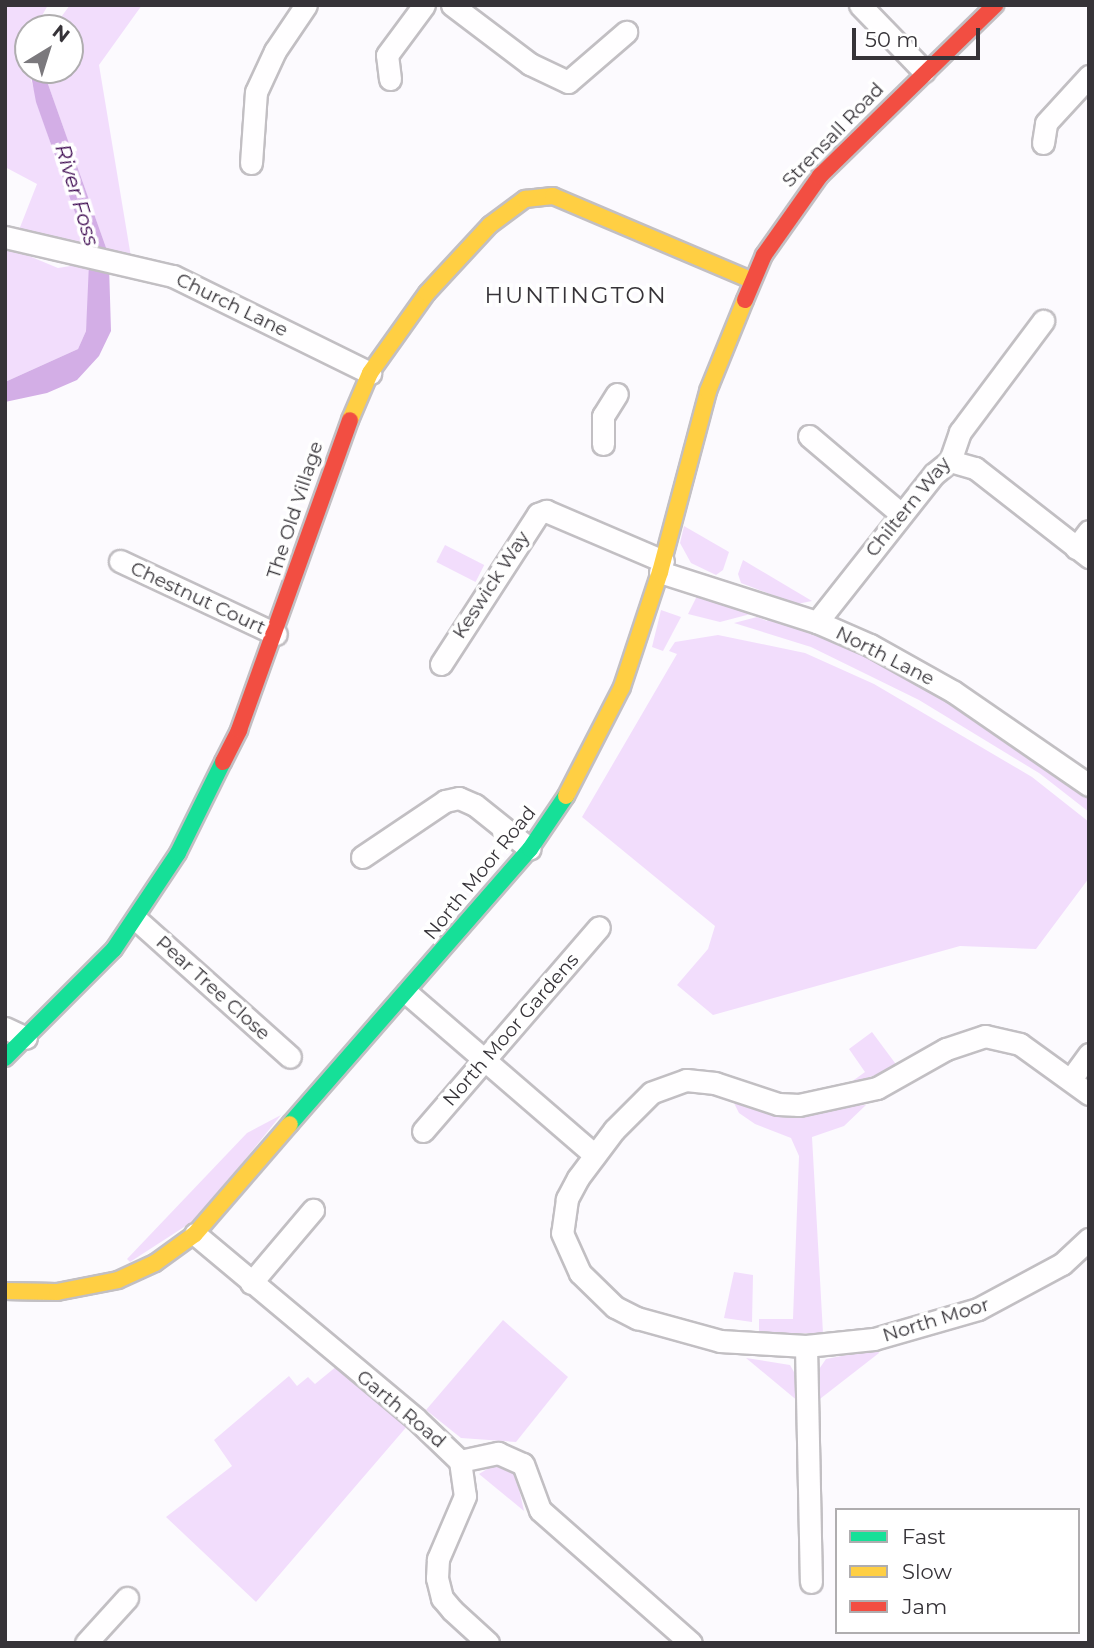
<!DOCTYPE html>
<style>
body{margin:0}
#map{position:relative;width:1094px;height:1648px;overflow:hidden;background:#fcfafe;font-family:Montserrat,sans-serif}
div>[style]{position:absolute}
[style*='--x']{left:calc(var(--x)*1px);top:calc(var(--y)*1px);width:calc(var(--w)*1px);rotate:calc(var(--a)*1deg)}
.green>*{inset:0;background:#f2ddfc;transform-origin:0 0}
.water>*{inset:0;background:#d3aee6}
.roads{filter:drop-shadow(2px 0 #c2bfc3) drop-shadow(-2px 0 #c2bfc3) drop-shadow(0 2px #c2bfc3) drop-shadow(0 -2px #c2bfc3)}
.street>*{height:21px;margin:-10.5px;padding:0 10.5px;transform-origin:10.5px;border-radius:10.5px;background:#fffeff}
.fast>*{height:16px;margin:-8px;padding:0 8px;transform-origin:8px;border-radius:8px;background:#16e098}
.slow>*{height:16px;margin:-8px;padding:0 8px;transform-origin:8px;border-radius:8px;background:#ffcf43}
.jam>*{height:16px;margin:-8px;padding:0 8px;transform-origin:8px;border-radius:8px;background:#f24e42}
span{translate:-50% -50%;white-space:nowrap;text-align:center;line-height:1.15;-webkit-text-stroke:7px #fff;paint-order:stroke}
.street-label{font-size:19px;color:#363338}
.water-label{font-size:21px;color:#400d53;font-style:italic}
.quarter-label{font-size:23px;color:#363338;letter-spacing:2px}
.frame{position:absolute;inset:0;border:7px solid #363338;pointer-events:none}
.legend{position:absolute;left:835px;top:1508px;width:245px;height:126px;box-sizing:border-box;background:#fff;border:2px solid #afadaf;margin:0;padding:9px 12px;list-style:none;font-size:21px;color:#363338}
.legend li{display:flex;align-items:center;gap:14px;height:35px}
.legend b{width:35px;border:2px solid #afadaf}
.north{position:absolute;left:14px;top:14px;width:70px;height:70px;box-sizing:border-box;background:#fff;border:2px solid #afadaf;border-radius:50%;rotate:38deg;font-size:19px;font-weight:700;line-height:28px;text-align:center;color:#363338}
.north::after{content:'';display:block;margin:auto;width:24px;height:32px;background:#7b797d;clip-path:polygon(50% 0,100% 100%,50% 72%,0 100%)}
.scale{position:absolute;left:852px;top:28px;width:128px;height:32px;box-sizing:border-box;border:4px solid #363338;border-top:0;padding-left:9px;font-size:21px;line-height:24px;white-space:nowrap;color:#363338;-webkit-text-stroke:5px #fff;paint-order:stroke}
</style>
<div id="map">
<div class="green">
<div style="clip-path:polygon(5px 5px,48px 5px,35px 28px,28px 28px,28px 70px,56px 161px,90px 245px,17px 235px,37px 184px,5px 167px)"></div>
<div style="clip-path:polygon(70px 5px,142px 5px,99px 65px,131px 257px,109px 256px,43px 70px,70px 70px,70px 28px,53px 28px)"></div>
<div style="clip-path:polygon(5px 246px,58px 268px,89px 263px,89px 302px,86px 331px,78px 349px,5px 382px)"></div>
<div style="clip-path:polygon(684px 526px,729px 552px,723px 570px,716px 575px,691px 563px,680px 543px)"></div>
<div style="left:445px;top:545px;width:44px;height:19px;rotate:27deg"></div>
<div style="clip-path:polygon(743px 560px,812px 601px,797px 604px,741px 583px,738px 574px)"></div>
<div style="clip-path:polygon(698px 594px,762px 611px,720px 622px,688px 614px)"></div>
<div style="clip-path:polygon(661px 610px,681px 617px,663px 651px,652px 647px)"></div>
<div style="clip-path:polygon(770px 614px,832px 636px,920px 685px,1089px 797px,1089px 812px,1039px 773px,919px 700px,811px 647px,734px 623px,757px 617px,767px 621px)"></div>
<div style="clip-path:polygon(718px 635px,805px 653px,874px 684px,1032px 777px,1089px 822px,1089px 878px,1036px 949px,960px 946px,713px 1015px,677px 985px,708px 949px,715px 926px,582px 817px,677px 654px,669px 651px,675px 642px)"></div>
<div style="clip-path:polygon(872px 1032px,898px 1067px,847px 1085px,865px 1072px,849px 1049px)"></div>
<div style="clip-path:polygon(733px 1101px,773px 1111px,866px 1105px,844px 1126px,812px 1137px,823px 1333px,759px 1334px,759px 1319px,793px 1319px,799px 1156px,791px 1138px,755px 1124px,739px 1113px)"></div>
<div style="clip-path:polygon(281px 1115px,198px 1218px,130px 1262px,127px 1259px,247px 1133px)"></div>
<div style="clip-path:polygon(734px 1272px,753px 1275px,752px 1322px,724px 1318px)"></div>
<div style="clip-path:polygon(503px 1320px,568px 1377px,516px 1442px,461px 1438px,426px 1410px)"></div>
<div style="clip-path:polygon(877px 1349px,879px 1353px,816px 1402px,815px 1375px,826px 1359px)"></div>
<div style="clip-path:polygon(746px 1358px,790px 1365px,798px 1379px,799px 1402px)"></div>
<div style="clip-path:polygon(337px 1366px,409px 1424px,256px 1602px,166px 1517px,232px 1466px,214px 1440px,289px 1376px,297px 1386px,308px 1377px,315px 1384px)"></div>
<div style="clip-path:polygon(497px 1463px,515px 1471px,524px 1511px,479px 1474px)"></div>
</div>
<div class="water">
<div style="clip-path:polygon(30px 70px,43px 70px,109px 256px,89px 252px,36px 102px)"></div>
<div style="clip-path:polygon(89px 263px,109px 265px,111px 331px,99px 356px,77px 380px,47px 393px,5px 402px,5px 382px,78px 349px,86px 331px)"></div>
</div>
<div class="roads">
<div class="street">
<div style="--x:452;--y:5;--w:98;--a:37.1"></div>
<div style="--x:530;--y:64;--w:42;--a:25.3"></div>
<div style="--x:568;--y:82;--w:77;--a:-40.8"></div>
<div style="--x:860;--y:5;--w:92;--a:45.9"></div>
<div style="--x:390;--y:79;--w:24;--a:-97"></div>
<div style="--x:387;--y:55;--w:62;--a:-53.5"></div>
<div style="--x:1043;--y:143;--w:20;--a:-81"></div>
<div style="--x:1046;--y:123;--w:64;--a:-47.5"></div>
<div style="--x:251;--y:163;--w:71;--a:-86"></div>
<div style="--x:256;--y:92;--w:45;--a:-65.1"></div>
<div style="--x:275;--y:51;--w:55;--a:-56"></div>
<div style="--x:5;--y:237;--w:172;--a:13.1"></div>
<div style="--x:173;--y:276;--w:220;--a:26.2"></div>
<div style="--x:809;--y:436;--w:121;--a:40.3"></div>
<div style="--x:603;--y:444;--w:28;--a:-90"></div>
<div style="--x:603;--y:416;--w:26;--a:-58"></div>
<div style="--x:950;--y:461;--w:26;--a:16"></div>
<div style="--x:975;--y:468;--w:145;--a:38"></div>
<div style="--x:1076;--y:548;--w:21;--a:-53"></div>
<div style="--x:120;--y:561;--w:172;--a:25.1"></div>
<div style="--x:660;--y:572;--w:165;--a:17.7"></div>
<div style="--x:817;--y:622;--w:58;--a:23.5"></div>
<div style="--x:870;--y:645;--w:96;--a:29.2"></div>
<div style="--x:954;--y:692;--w:164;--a:34.6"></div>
<div style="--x:817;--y:622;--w:189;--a:-51.7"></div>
<div style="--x:934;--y:474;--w:21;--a:-39"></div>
<div style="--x:950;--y:461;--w:31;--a:-71"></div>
<div style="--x:960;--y:432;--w:139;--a:-53.2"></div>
<div style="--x:441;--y:664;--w:179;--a:-57.1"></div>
<div style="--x:538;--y:514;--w:9;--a:-21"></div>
<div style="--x:546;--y:511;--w:127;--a:23.1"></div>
<div style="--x:362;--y:857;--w:100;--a:-34"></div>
<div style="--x:445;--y:801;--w:14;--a:-12"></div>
<div style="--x:459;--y:798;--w:17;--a:24"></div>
<div style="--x:475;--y:805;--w:70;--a:38.7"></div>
<div style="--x:137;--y:920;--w:205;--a:41.8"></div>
<div style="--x:407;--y:993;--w:248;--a:40.8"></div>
<div style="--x:5;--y:1028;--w:23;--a:25"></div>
<div style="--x:1071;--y:1079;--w:31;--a:-54"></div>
<div style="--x:1089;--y:1094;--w:85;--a:-144.1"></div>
<div style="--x:1020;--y:1044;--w:36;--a:-167"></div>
<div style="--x:985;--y:1036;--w:41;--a:161.6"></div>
<div style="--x:946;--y:1049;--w:79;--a:150.5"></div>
<div style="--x:877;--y:1088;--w:80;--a:167.7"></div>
<div style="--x:799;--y:1105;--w:21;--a:-177"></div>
<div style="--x:778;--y:1104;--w:66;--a:-161.6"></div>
<div style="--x:715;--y:1083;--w:29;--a:-174"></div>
<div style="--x:686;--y:1080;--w:37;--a:160"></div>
<div style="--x:651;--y:1093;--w:52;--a:135"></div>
<div style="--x:614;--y:1130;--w:60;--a:126.9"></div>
<div style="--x:578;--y:1178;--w:24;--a:118"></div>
<div style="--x:567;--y:1199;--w:34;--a:98"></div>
<div style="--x:562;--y:1233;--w:44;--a:65.8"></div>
<div style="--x:580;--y:1273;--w:49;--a:44.2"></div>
<div style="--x:615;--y:1307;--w:25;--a:27"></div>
<div style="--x:637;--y:1318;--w:86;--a:15.5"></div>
<div style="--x:720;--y:1341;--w:86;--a:3.3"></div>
<div style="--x:806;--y:1346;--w:68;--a:-5.9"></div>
<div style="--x:874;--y:1339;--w:108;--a:-16.1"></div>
<div style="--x:978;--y:1309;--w:95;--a:-28.2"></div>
<div style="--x:1062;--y:1264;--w:37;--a:-43"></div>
<div style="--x:423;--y:1131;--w:269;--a:-49.2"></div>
<div style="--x:195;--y:1234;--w:288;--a:39.9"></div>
<div style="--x:416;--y:1419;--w:61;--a:43.7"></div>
<div style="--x:460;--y:1461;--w:35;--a:82"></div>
<div style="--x:465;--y:1496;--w:69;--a:113.2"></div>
<div style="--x:438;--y:1559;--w:19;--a:93"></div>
<div style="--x:437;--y:1578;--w:21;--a:76"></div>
<div style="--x:442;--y:1598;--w:16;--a:50"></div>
<div style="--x:452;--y:1610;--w:49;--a:42.5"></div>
<div style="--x:251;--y:1283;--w:96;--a:-49.7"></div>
<div style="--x:806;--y:1346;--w:236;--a:88.8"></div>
<div style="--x:460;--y:1461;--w:39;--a:-12"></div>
<div style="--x:498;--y:1453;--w:27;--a:24"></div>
<div style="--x:523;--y:1464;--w:49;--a:69.7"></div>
<div style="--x:540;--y:1510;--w:201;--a:41.4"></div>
<div style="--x:86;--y:1643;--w:61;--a:-47.7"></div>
</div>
<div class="fast">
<div style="--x:5;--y:1058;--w:154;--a:-45"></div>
<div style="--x:114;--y:949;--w:115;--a:-56.3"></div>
<div style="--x:178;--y:853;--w:102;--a:-63.7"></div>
<div style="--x:290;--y:1124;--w:365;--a:-48.9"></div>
<div style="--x:530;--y:849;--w:64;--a:-55.8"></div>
</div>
<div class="slow">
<div style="--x:350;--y:420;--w:51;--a:-66.9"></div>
<div style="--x:370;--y:373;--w:98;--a:-54.5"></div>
<div style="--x:427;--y:293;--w:93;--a:-47.2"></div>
<div style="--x:490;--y:225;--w:44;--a:-36.6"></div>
<div style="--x:525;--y:199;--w:28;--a:-6"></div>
<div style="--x:553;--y:196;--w:215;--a:23"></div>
<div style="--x:566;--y:796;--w:123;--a:-62.8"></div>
<div style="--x:622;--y:687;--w:121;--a:-71.7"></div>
<div style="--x:660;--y:572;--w:187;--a:-75.1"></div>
<div style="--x:708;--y:391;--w:98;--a:-67.9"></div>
<div style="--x:5;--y:1291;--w:52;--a:1.1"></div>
<div style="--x:57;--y:1292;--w:62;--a:-11.1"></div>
<div style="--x:118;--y:1280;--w:41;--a:-24.7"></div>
<div style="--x:155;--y:1263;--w:49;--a:-35.9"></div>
<div style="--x:195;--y:1234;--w:145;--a:-49.2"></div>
</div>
<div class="jam">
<div style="--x:745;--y:300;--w:49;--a:-67.1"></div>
<div style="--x:764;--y:255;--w:97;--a:-54.7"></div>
<div style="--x:820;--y:176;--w:245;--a:-44.3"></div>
<div style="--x:223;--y:762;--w:36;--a:-63"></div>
<div style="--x:239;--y:730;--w:329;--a:-70.3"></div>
</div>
</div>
<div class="street-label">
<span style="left:833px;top:135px;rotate:-46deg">Strensall Road</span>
<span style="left:232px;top:305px;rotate:26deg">Church Lane</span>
<span style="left:908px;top:507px;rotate:-51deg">Chiltern Way</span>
<span style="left:295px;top:510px;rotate:-72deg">The Old Village</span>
<span style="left:491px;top:585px;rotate:-57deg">Keswick Way</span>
<span style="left:198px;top:598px;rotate:25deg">Chestnut Court</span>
<span style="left:885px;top:656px;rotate:27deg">North Lane</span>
<span style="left:480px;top:873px;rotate:-51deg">North Moor Road</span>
<span style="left:213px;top:988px;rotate:42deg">Pear Tree Close</span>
<span style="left:511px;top:1030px;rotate:-49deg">North Moor Gardens</span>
<span style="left:936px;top:1320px;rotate:-17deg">North Moor</span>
<span style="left:401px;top:1409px;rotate:40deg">Garth Road</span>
</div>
<div class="water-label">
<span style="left:77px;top:195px;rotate:73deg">River Foss</span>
</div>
<div class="quarter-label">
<span style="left:576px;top:295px">HUNTINGTON</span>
</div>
<div class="frame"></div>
<ul class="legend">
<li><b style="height:9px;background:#16e098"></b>Fast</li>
<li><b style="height:9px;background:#ffcf43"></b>Slow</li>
<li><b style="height:9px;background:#f24e42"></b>Jam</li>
</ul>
<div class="north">N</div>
<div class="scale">50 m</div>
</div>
